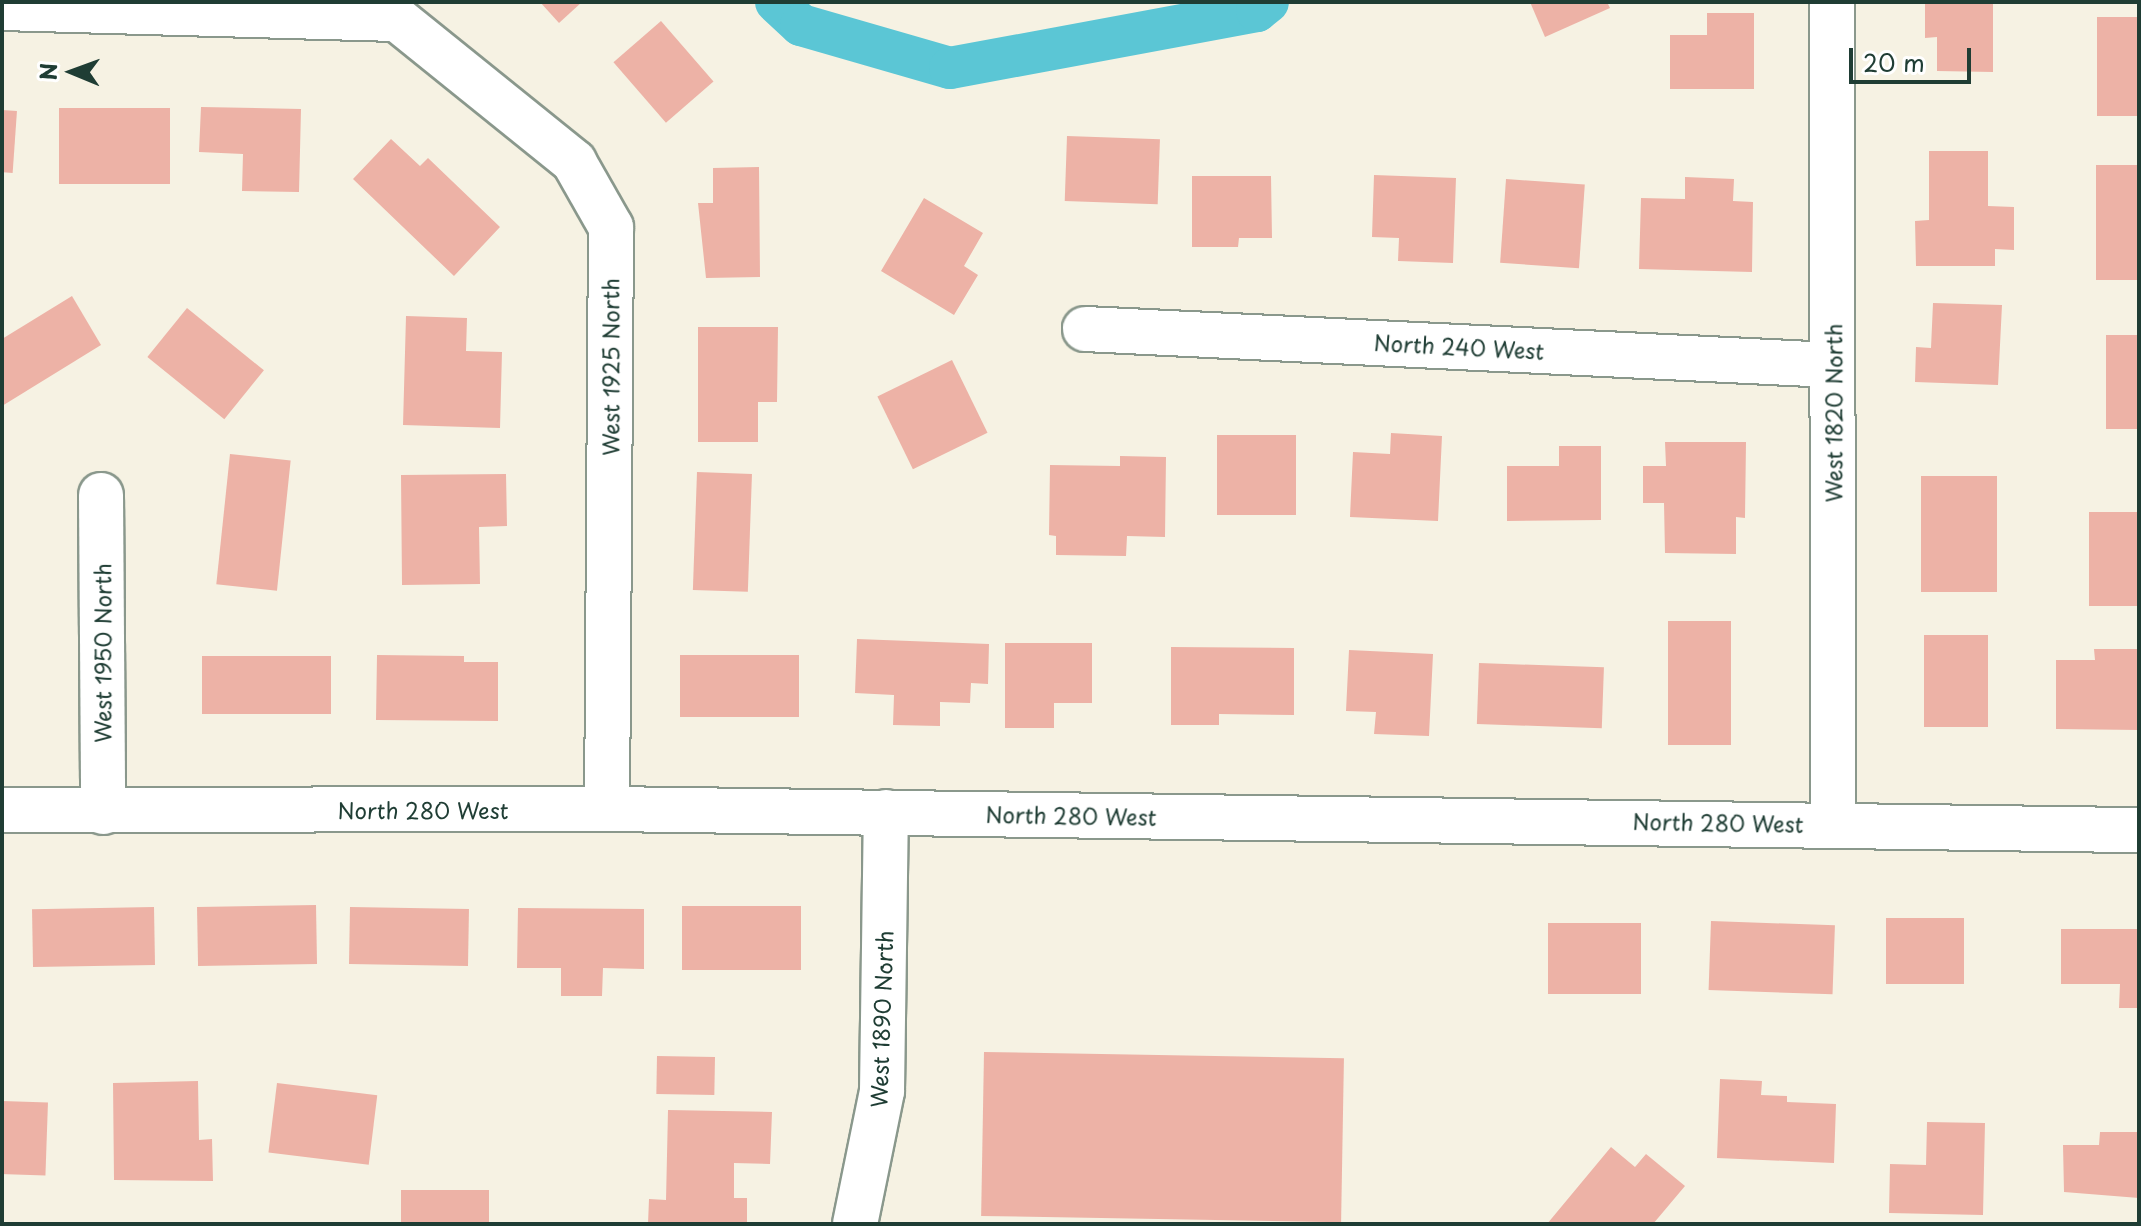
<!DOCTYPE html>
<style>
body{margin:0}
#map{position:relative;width:2141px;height:1226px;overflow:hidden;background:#f6f2e3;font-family:"Playpen Sans",sans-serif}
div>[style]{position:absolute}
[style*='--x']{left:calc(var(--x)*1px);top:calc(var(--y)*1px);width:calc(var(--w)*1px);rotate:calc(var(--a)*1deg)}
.canal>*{height:42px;margin:-21px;padding:0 21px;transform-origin:21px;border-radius:21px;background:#5bc6d5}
.building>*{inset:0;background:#edb2a6;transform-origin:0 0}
.roads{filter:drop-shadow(2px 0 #8a988c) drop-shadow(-2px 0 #8a988c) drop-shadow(0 2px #8a988c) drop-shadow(0 -2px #8a988c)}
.minor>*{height:44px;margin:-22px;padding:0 22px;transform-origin:22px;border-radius:22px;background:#fff}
span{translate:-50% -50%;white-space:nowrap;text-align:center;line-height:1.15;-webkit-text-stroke:6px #fff;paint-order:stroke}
.street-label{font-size:22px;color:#1f3d34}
.frame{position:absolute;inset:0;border:4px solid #1f3d34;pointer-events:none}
.north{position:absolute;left:32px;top:32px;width:80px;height:80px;-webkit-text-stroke:6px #fff;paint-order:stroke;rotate:271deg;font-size:22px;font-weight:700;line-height:32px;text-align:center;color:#1f3d34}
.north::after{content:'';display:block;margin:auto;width:28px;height:36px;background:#1f3d34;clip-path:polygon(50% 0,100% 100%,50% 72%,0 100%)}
.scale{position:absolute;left:1849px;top:48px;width:122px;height:36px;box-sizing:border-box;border:4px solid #1f3d34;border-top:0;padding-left:10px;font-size:24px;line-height:28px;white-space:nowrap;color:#1f3d34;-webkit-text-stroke:6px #fff;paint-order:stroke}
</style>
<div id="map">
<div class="canal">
<div style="--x:776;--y:2;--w:34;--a:43"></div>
<div style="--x:801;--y:25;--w:155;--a:16.1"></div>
<div style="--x:950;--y:68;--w:312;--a:-10.5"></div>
<div style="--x:1257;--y:11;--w:14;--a:-39"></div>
</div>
<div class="building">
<div style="clip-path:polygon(540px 2px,582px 2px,559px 23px)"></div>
<div style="clip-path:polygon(1530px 2px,1607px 2px,1610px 8px,1545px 37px)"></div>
<div style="clip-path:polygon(1925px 2px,1993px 2px,1993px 72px,1937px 71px,1937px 37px,1925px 38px)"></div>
<div style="clip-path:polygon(1707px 13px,1754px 13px,1754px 89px,1670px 89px,1670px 35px,1707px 35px)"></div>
<div style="left:2097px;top:17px;width:42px;height:99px"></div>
<div style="left:661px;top:21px;width:80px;height:63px;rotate:49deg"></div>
<div style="clip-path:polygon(201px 107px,301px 109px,299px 192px,242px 191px,243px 154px,199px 152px)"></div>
<div style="left:59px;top:108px;width:111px;height:76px"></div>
<div style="left:2px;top:110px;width:15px;height:62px;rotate:4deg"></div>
<div style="left:1067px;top:136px;width:93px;height:65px;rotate:2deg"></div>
<div style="clip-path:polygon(391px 139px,420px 166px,428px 158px,500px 227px,454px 276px,353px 179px)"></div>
<div style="clip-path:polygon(1929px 151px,1988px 151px,1988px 206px,2014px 207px,2014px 250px,1995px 249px,1995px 266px,1916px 266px,1915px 221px,1929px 220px)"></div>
<div style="left:2096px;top:165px;width:43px;height:115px"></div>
<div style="clip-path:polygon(759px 167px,760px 277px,706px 278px,698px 203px,713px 203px,713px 168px)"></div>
<div style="clip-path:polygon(1374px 175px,1456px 178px,1453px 263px,1398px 261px,1399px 238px,1372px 237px)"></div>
<div style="clip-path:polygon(1192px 176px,1271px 176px,1272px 238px,1239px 238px,1238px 247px,1192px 247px)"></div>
<div style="clip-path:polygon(1685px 177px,1734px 179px,1733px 201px,1753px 202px,1752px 272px,1639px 269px,1641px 198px,1685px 199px)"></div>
<div style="left:1506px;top:179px;width:79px;height:84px;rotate:4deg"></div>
<div style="clip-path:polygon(924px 198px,983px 233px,964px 266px,978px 275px,954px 315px,881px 271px)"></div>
<div style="clip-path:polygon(72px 296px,101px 345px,2px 406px,2px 339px)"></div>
<div style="clip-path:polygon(1933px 303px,2002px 305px,1998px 385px,1915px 382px,1916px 347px,1931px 348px)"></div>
<div style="left:187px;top:308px;width:99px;height:63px;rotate:39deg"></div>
<div style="clip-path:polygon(406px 316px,467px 318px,466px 351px,502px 352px,500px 428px,403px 425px)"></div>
<div style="clip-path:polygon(698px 327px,778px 327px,777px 402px,758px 402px,758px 442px,698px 442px)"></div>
<div style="left:2106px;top:335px;width:33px;height:94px"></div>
<div style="left:952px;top:360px;width:81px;height:83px;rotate:64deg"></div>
<div style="clip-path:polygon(1391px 433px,1442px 436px,1438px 521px,1350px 517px,1353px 452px,1390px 454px)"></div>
<div style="left:1217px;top:435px;width:79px;height:80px"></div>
<div style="clip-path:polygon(1665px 442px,1746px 442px,1745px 518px,1736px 517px,1736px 554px,1665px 553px,1664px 503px,1643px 503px,1643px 466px,1666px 466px)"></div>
<div style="clip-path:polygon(1559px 446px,1601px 446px,1601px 520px,1507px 521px,1507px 466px,1559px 466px)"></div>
<div style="left:230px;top:454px;width:61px;height:131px;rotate:6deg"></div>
<div style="clip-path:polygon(1120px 456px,1166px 457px,1165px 537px,1127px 536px,1126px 556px,1056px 555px,1056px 536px,1049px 535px,1050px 465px,1120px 466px)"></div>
<div style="left:697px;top:472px;width:55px;height:118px;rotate:2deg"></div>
<div style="clip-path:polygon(506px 474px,507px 526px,479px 527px,480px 584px,402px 585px,401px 475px)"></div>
<div style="left:1921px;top:476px;width:76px;height:116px"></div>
<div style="left:2089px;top:512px;width:50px;height:94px"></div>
<div style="left:1668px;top:621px;width:63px;height:124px"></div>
<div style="left:1988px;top:635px;width:92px;height:64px;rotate:90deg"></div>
<div style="clip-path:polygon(857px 639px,989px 644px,988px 684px,971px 683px,970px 703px,940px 702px,940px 726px,893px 725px,894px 695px,855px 693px)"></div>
<div style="clip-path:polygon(1005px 643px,1092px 643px,1092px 703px,1054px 703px,1054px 728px,1005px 728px)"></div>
<div style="clip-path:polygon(1171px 647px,1294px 648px,1294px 715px,1219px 714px,1219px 725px,1171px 725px)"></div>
<div style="clip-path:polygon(2094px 649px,2139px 649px,2139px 730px,2056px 729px,2056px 660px,2095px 660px)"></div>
<div style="clip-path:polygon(1349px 650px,1433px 654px,1429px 736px,1374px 734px,1376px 712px,1346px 711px)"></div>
<div style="clip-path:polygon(377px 655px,464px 656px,464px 662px,498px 662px,498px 721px,376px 720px)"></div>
<div style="left:680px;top:655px;width:119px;height:62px"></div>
<div style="left:202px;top:656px;width:129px;height:58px"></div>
<div style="left:1479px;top:663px;width:125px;height:61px;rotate:2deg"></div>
<div style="left:316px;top:905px;width:59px;height:119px;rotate:89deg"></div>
<div style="left:682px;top:906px;width:119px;height:64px"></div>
<div style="left:154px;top:907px;width:58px;height:122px;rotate:89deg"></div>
<div style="left:350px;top:907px;width:119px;height:57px;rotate:1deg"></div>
<div style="clip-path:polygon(518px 908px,644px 909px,644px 969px,603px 968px,602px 996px,561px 996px,561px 968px,517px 968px)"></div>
<div style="left:1964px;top:918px;width:66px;height:78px;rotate:90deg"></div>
<div style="left:1711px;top:921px;width:124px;height:69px;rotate:2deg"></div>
<div style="left:1548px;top:923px;width:93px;height:71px"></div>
<div style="clip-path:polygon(2061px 929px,2139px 929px,2139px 1008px,2119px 1008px,2120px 984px,2061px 984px)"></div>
<div style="left:984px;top:1052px;width:360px;height:164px;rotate:1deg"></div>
<div style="left:657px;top:1056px;width:58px;height:38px;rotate:1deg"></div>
<div style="clip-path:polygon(1720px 1079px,1762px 1081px,1761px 1095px,1787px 1096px,1787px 1102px,1836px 1104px,1834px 1163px,1717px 1158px)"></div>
<div style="clip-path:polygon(198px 1081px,199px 1140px,212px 1139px,213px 1181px,114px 1180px,113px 1083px)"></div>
<div style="left:277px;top:1083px;width:101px;height:70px;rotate:7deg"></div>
<div style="left:2px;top:1101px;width:46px;height:73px;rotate:2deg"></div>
<div style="clip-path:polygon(668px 1110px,772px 1112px,770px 1164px,734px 1163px,734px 1198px,747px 1198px,747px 1224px,648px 1224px,649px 1199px,666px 1200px)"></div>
<div style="clip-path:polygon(1927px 1122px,1985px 1123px,1983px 1215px,1889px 1213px,1890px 1164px,1926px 1165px)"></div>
<div style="clip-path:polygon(2100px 1132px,2139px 1132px,2139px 1198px,2064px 1192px,2063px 1145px,2099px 1145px)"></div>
<div style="clip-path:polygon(1611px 1147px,1635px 1167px,1646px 1154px,1685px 1186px,1653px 1224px,1547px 1224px)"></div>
<div style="left:489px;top:1190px;width:34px;height:88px;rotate:90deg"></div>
</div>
<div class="roads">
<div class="minor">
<div style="--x:1832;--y:2;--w:822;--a:89.93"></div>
<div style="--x:2;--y:8;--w:395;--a:1.6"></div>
<div style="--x:397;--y:19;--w:228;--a:38.9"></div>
<div style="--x:574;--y:162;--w:75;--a:60.4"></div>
<div style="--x:611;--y:227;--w:582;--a:90.39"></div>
<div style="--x:1085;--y:329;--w:748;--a:2.76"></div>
<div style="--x:101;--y:495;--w:317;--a:89.6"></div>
<div style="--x:2;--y:810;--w:605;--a:-0.09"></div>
<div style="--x:607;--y:809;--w:1532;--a:0.79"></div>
<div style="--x:855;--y:1224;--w:136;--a:-78.5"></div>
<div style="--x:882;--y:1091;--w:279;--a:-89.2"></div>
</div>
</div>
<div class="street-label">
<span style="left:1459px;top:346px;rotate:3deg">North 240 West</span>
<span style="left:610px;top:367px;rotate:-90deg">West 1925 North</span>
<span style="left:1833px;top:413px;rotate:-90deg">West 1820 North</span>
<span style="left:102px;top:653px;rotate:-90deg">West 1950 North</span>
<span style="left:423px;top:810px">North 280 West</span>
<span style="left:1071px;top:815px;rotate:1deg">North 280 West</span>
<span style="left:1718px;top:822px;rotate:1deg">North 280 West</span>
<span style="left:881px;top:1019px;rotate:-88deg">West 1890 North</span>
</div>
<div class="frame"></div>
<div class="north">N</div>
<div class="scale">20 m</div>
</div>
